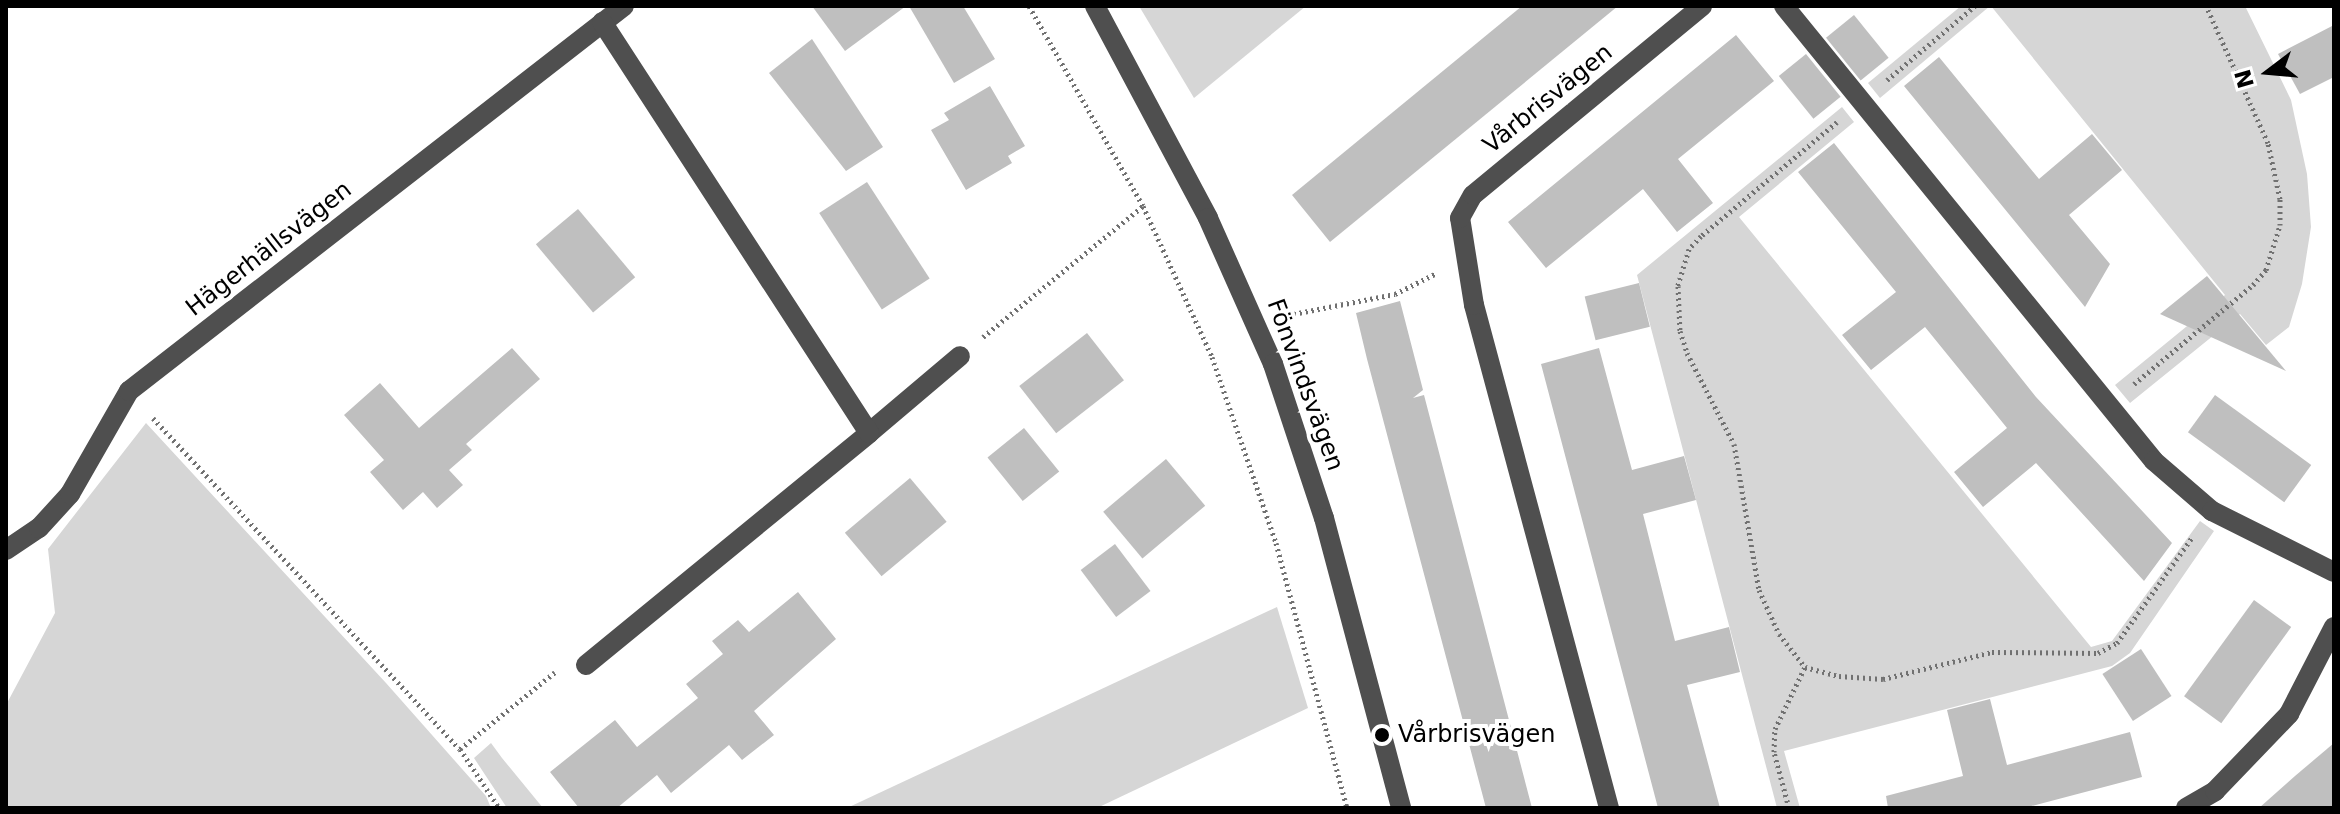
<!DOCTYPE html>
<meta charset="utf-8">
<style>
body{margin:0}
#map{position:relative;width:2340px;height:814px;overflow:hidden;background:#fff;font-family:"DejaVu Sans",sans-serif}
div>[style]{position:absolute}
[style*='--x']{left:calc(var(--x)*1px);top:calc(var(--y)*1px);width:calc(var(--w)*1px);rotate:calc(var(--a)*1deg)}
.green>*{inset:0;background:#d6d6d6}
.building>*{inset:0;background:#bfbfbf;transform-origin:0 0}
.path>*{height:5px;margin-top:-2.5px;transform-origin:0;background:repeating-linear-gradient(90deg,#717171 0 2px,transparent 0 6px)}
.minor>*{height:20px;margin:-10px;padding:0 10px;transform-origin:10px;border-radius:10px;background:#4f4f4f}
.dots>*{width:22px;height:22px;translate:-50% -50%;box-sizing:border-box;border:4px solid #fff;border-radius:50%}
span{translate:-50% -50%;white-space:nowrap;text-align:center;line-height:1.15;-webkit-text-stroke:8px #fff;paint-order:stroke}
.street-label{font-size:24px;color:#000}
.poi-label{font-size:24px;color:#000}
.left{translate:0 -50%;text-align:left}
.frame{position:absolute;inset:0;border:8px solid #000;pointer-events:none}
.north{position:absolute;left:2228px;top:32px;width:80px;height:80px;-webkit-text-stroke:6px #fff;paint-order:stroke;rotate:254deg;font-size:22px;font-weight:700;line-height:32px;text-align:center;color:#000}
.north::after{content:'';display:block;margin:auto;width:28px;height:36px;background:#000;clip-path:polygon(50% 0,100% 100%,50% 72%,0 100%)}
</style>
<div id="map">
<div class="green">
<div style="clip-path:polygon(1139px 6px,1306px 6px,1194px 98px)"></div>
<div style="clip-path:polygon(1961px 6px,1990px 6px,1880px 98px,1868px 83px)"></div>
<div style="clip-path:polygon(1991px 6px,2245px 6px,2291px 100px,2307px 174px,2311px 227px,2302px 284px,2289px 327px,2266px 345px,2240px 314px,2130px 403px,2115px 385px,2225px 295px)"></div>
<div style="clip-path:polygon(1842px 107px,1854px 122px,1739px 217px,2091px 647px,2112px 641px,2200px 521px,2214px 531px,2130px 653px,2112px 666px,1784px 751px,1800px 808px,1777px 808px,1637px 275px)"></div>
<div style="clip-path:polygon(146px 423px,386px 683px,486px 796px,491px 808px,6px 808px,6px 705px,55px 613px,48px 549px)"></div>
<div style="clip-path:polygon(1277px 607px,1308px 708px,1097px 808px,847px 808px)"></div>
<div style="clip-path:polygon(491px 743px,502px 758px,543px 808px,507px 808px,474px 758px)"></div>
</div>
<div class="building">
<div style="clip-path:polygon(812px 6px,906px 6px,845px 51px)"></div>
<div style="clip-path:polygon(909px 6px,963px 6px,995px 59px,954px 83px)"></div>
<div style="clip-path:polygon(1522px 6px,1618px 6px,1330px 242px,1292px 195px)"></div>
<div style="left:1854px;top:15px;width:55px;height:36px;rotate:51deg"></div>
<div style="clip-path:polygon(2334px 25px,2334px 77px,2300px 94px,2278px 54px)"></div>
<div style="clip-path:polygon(1736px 35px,1774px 81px,1678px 159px,1713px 203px,1677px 232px,1643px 189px,1546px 268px,1508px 222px)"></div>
<div style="clip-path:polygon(812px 39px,883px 147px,846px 171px,769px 73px)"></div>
<div style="left:1806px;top:54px;width:55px;height:35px;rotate:51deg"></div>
<div style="clip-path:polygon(1939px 57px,2039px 179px,2092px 134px,2122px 170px,2069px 215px,2110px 264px,2085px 307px,1904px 86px)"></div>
<div style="clip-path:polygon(990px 86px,1025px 146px,1008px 156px,1012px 163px,966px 190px,931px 130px,949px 120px,944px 113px)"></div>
<div style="clip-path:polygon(1834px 143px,2036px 397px,2172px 543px,2144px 581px,2036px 463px,1983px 507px,1954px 472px,2007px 428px,1925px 327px,1871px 370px,1842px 335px,1896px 292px,1798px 172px)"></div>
<div style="left:867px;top:182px;width:115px;height:57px;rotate:57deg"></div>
<div style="left:578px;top:209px;width:89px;height:55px;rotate:50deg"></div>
<div style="clip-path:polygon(2207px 276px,2286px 371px,2160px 314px)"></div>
<div style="left:1639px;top:283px;width:45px;height:56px;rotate:76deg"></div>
<div style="clip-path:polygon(1400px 301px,1423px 390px,1413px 398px,1424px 395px,1532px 808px,1486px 808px,1367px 359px,1356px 313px)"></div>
<div style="left:1087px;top:333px;width:60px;height:86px;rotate:52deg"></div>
<div style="clip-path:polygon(512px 348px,540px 379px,466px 444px,472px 450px,449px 470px,463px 485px,437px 508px,423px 492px,403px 510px,370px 472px,384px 460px,344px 415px,380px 383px,419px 428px)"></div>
<div style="clip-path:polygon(1599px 348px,1632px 470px,1684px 456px,1696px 500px,1643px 514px,1675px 641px,1729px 627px,1740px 672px,1687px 685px,1720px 808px,1658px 808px,1541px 364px)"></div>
<div style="left:2215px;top:395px;width:119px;height:46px;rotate:36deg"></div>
<div style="left:1024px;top:428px;width:56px;height:47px;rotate:51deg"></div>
<div style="left:1166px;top:459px;width:61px;height:82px;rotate:50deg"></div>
<div style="left:910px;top:478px;width:57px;height:85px;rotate:50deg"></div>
<div style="left:1115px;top:544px;width:59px;height:43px;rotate:53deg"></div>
<div style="clip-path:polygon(798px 592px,836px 639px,754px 711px,774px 735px,742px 760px,729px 745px,671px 793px,657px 775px,617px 808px,579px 808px,550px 772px,615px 720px,637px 747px,698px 698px,686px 684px,723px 654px,712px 641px,738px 620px,749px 632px)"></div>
<div style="left:2254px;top:600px;width:46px;height:119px;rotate:36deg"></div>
<div style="left:2141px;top:649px;width:56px;height:46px;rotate:57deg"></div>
<div style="clip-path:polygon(1990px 699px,2007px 765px,2130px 732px,2142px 777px,2024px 808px,1888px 808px,1886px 796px,1963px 776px,1947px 710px)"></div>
<div style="clip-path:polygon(2334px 743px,2334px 808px,2259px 808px,2295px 776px)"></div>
</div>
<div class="path">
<div style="--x:1029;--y:6;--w:230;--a:60.3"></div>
<div style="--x:1143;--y:206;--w:166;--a:65.4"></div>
<div style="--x:1212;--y:357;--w:197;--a:71"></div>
<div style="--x:1276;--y:543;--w:274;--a:75"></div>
<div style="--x:1887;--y:80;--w:115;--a:-40.1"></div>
<div style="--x:1837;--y:122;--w:177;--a:140"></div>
<div style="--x:1701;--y:236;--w:18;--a:133"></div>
<div style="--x:1689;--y:249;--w:39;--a:107"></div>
<div style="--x:1678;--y:286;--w:45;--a:87.5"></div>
<div style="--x:1680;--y:331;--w:23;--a:72"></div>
<div style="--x:1687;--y:353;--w:102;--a:62.7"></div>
<div style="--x:1734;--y:444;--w:148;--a:80.3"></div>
<div style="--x:1759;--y:590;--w:48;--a:65.6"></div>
<div style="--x:1779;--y:634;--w:42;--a:51.8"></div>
<div style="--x:1805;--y:667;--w:35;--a:15"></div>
<div style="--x:1839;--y:676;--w:44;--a:3.9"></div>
<div style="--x:1883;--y:679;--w:112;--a:-13.9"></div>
<div style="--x:1992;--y:652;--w:106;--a:0.5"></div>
<div style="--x:2098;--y:653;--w:21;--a:-28"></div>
<div style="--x:2117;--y:643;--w:131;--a:-54.6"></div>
<div style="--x:1288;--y:315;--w:109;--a:-11.1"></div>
<div style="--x:1395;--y:294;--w:45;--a:-26.6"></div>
<div style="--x:983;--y:337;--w:207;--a:-39.3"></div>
<div style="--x:2134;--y:384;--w:155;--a:-39.8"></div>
<div style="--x:2253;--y:285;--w:20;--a:-49"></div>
<div style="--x:2266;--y:270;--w:47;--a:-72.7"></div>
<div style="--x:2280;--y:225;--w:26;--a:-90"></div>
<div style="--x:2280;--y:199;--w:57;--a:-102.1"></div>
<div style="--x:2268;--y:143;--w:150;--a:-114.3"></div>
<div style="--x:153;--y:418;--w:451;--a:47.2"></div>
<div style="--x:460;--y:749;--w:71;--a:56.5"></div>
<div style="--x:460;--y:749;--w:122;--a:-39"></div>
<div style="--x:1789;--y:808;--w:58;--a:-105"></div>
<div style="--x:1774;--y:752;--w:23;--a:-88"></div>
<div style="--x:1775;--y:729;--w:69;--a:-64.2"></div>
</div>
<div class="minor">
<div style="--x:1095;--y:6;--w:240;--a:61.9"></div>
<div style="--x:1208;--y:218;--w:160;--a:66"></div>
<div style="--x:1273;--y:364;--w:162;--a:71.7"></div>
<div style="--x:1324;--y:518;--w:300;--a:75.1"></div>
<div style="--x:1784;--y:6;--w:586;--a:50.88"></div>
<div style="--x:2154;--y:461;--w:77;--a:40.8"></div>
<div style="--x:2212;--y:511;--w:136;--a:26.6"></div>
<div style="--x:869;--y:433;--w:119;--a:-40.2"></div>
<div style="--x:6;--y:550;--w:40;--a:-34"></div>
<div style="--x:39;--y:528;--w:46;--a:-47.6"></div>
<div style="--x:70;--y:494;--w:119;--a:-60.2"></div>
<div style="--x:129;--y:391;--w:627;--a:-37.87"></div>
<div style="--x:586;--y:665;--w:366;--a:-39.3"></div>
<div style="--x:869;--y:433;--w:490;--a:-123"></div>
<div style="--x:1609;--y:808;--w:521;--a:-105.02"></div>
<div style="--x:1474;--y:305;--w:88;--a:-99.1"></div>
<div style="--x:1460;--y:218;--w:26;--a:-61"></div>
<div style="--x:1473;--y:195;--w:297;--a:-39.5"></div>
<div style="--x:2186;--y:808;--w:34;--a:-30"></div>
<div style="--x:2215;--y:791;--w:107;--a:-46.1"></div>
<div style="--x:2289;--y:714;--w:98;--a:-62.7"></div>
</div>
<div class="dots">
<div style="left:1382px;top:735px;background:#000"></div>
</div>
<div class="street-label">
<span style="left:1548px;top:99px;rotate:-39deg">Vårbrisvägen</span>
<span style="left:269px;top:249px;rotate:-38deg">Hägerhällsvägen</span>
<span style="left:1305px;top:385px;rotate:70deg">Fönvindsvägen</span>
</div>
<div class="poi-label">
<span class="left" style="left:1398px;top:735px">Vårbrisvägen</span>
</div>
<div class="frame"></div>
<div class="north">N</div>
</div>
